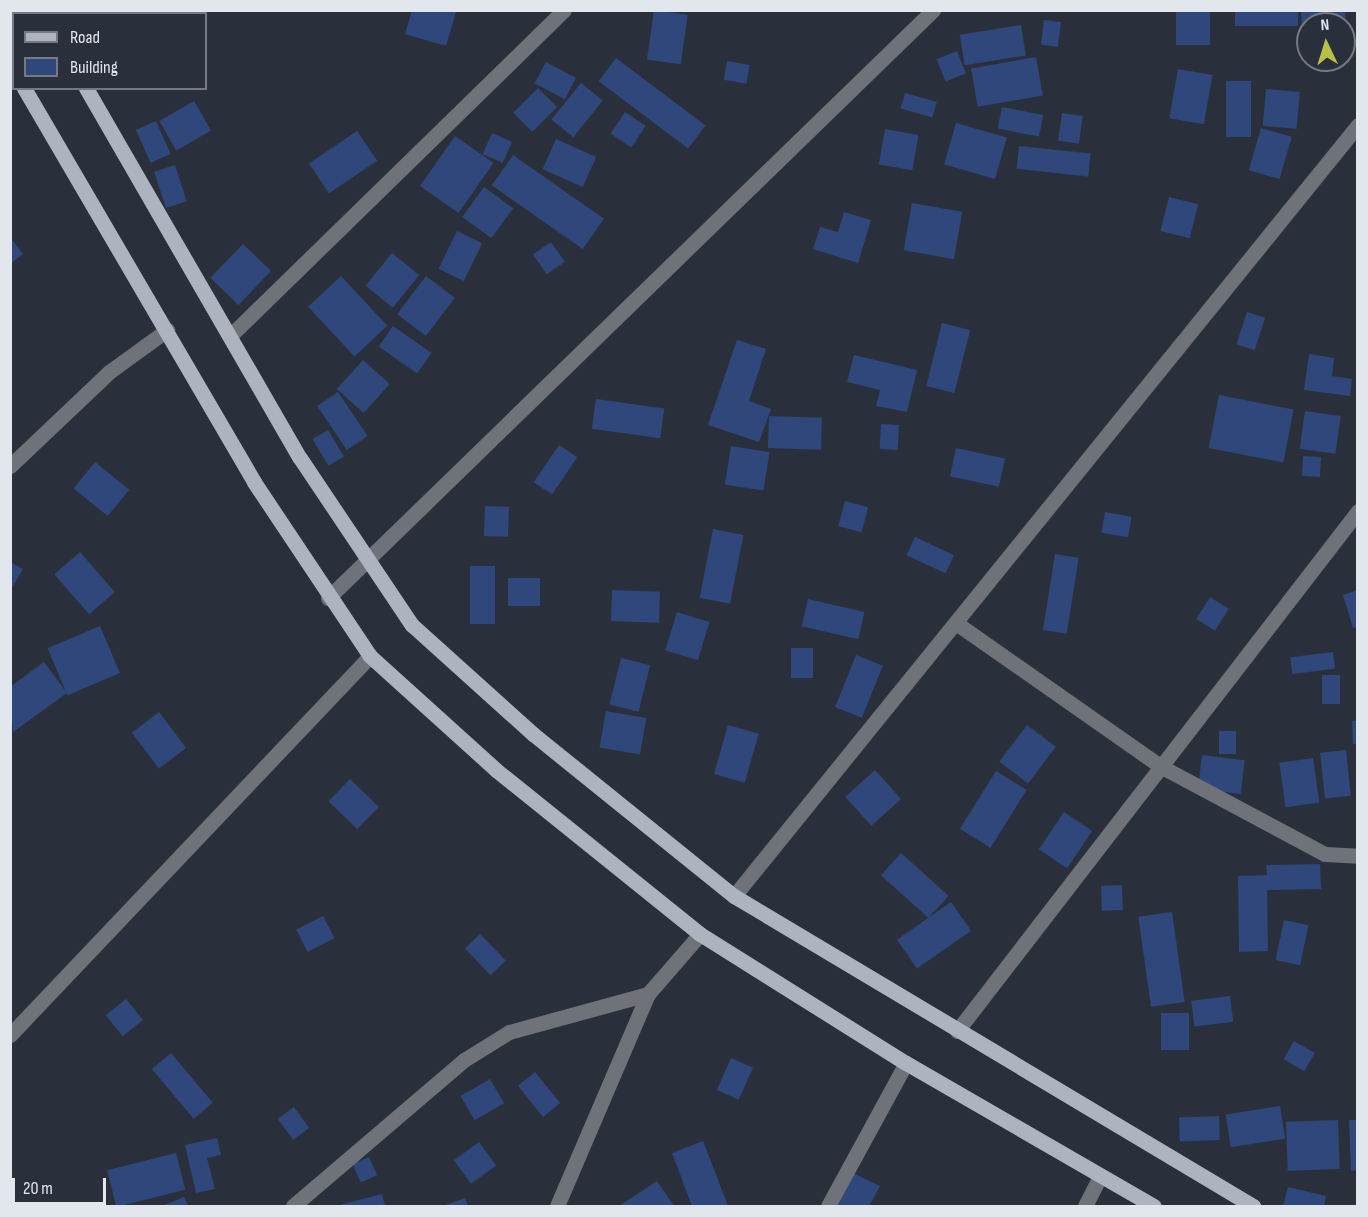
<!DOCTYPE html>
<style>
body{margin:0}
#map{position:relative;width:1368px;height:1217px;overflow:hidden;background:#2a303b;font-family:"Sofia Sans Condensed",sans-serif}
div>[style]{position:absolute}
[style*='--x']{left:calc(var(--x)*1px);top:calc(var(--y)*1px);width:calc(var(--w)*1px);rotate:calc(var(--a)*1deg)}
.building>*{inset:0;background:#2f477a;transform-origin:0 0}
.minor>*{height:15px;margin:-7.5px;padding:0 7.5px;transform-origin:7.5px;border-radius:7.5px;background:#6f7278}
.major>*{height:15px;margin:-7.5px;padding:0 7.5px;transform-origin:7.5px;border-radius:7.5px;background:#adb3bf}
span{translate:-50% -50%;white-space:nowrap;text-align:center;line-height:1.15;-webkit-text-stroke:6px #2a303b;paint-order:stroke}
.frame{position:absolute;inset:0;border:12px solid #e2e6ed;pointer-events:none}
.legend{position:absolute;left:12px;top:12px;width:195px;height:78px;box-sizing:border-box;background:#2a303b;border:2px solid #747982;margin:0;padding:8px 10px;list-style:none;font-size:18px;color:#e2e6ed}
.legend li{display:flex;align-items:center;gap:12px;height:30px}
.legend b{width:30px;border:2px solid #747982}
.north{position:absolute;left:1296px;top:12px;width:60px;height:60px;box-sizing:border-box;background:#2a303b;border:2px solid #747982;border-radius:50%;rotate:356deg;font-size:16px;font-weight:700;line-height:24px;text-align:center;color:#e2e6ed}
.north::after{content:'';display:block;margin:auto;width:21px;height:27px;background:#b7c148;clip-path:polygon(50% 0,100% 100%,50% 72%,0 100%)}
.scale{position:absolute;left:12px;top:1178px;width:94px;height:27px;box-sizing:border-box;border:3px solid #e2e6ed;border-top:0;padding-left:8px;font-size:18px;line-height:21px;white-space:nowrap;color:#e2e6ed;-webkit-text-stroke:4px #2a303b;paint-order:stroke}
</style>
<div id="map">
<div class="building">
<div style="left:76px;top:10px;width:53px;height:4px"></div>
<div style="clip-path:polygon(412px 10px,456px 12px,446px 46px,405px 34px)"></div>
<div style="left:654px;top:10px;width:34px;height:50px;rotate:8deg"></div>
<div style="left:1176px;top:10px;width:34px;height:35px"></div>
<div style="left:1235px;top:10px;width:63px;height:16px"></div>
<div style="clip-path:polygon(1301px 10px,1345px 10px,1346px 30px,1344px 24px,1308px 24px,1308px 31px,1302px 32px)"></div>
<div style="left:1044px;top:20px;width:17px;height:25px;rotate:7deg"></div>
<div style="left:1021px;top:25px;width:31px;height:62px;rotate:81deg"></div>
<div style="left:957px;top:51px;width:24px;height:22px;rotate:68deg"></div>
<div style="left:1036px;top:57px;width:39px;height:66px;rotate:80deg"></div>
<div style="left:616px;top:58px;width:112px;height:29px;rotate:37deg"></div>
<div style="left:727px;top:61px;width:23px;height:19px;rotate:10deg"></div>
<div style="left:546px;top:62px;width:34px;height:24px;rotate:28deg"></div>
<div style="left:1178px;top:69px;width:35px;height:50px;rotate:10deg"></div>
<div style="left:1226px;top:81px;width:25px;height:56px"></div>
<div style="left:581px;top:83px;width:28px;height:47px;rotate:39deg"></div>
<div style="left:538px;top:88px;width:27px;height:35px;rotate:45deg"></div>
<div style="left:1266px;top:89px;width:34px;height:37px;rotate:5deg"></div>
<div style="left:905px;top:93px;width:33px;height:16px;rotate:16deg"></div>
<div style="left:194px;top:101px;width:34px;height:40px;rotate:60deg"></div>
<div style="left:1002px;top:107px;width:42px;height:22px;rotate:11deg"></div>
<div style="left:625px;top:112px;width:25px;height:26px;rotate:34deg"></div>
<div style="left:1062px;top:113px;width:21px;height:28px;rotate:8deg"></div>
<div style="left:156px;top:121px;width:36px;height:22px;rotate:66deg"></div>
<div style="left:956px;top:123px;width:53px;height:43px;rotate:16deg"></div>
<div style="left:1261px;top:128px;width:32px;height:44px;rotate:16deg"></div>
<div style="left:885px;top:129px;width:34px;height:36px;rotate:10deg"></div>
<div style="left:357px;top:131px;width:36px;height:58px;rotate:56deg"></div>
<div style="left:492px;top:133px;width:22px;height:23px;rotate:24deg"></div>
<div style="left:455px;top:136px;width:47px;height:61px;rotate:35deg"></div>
<div style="left:556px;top:139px;width:44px;height:33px;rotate:24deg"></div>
<div style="left:1019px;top:146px;width:72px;height:23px;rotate:6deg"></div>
<div style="left:513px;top:155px;width:111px;height:37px;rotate:35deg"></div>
<div style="left:175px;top:165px;width:38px;height:22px;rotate:72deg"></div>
<div style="left:484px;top:187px;width:36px;height:37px;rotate:36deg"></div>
<div style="left:1169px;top:197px;width:30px;height:35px;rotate:14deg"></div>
<div style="left:912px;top:203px;width:51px;height:48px;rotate:10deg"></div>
<div style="clip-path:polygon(844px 212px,871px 220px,858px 263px,813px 249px,820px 227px,838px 232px)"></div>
<div style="left:457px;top:231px;width:28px;height:42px;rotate:26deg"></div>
<div style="clip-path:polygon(10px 237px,23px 254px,10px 264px)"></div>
<div style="left:551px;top:242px;width:24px;height:22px;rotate:55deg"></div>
<div style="left:243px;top:244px;width:39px;height:47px;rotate:44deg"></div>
<div style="left:392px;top:253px;width:35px;height:42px;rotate:39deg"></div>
<div style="left:341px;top:276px;width:68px;height:45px;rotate:47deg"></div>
<div style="left:426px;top:276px;width:36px;height:48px;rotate:37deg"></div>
<div style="left:1247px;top:312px;width:19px;height:34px;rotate:18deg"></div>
<div style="left:942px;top:323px;width:29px;height:65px;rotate:14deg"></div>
<div style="left:393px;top:326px;width:47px;height:25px;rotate:35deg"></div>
<div style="clip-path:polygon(737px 340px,766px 349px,749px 401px,771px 409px,759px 442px,708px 425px)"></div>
<div style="clip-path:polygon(1309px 354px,1334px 358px,1332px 376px,1352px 379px,1350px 396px,1304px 390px)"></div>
<div style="clip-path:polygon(854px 355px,917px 370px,907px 412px,876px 406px,880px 390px,847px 382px)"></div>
<div style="left:363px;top:360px;width:36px;height:39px;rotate:42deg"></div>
<div style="left:338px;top:392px;width:53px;height:25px;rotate:56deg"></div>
<div style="left:1219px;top:395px;width:76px;height:54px;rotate:11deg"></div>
<div style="left:596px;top:399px;width:69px;height:30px;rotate:8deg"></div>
<div style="left:1305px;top:411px;width:36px;height:38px;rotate:8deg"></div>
<div style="left:769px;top:416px;width:53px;height:32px;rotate:2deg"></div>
<div style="left:881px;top:424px;width:18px;height:25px;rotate:3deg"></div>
<div style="left:328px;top:430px;width:31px;height:18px;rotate:59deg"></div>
<div style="left:559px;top:445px;width:22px;height:45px;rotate:34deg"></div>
<div style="left:731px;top:446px;width:39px;height:39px;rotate:9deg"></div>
<div style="left:956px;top:448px;width:50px;height:29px;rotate:12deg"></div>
<div style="left:1303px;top:456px;width:18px;height:20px;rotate:3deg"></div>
<div style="left:95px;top:462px;width:44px;height:34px;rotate:39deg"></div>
<div style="left:845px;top:501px;width:24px;height:26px;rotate:15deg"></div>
<div style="left:485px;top:506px;width:24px;height:30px;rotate:2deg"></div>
<div style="left:1105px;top:512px;width:27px;height:21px;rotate:10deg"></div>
<div style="left:713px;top:529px;width:31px;height:70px;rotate:11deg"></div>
<div style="left:915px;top:537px;width:43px;height:20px;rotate:25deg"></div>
<div style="left:80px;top:552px;width:53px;height:34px;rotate:49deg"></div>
<div style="left:1055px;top:554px;width:24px;height:77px;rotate:9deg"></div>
<div style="clip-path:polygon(10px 562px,23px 569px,10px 591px)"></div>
<div style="left:470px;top:566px;width:25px;height:58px"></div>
<div style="left:508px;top:578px;width:32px;height:28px"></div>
<div style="left:612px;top:590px;width:48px;height:31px;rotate:2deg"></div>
<div style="clip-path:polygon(1358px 590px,1358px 627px,1353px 628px,1343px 595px)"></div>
<div style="left:1210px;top:597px;width:22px;height:26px;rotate:32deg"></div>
<div style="left:808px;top:599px;width:58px;height:28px;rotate:13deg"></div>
<div style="left:677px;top:612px;width:34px;height:40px;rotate:17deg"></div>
<div style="left:100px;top:626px;width:51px;height:57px;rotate:67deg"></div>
<div style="left:791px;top:648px;width:22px;height:30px"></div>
<div style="left:1333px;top:652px;width:17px;height:43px;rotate:83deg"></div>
<div style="left:856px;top:655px;width:29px;height:56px;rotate:22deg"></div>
<div style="left:621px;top:658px;width:30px;height:48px;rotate:14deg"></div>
<div style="clip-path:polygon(44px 662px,67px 693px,13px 732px,10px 687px)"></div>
<div style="left:1340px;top:675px;width:29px;height:18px;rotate:90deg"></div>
<div style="left:606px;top:711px;width:41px;height:37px;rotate:10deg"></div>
<div style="left:159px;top:712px;width:45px;height:34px;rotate:53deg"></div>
<div style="clip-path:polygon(1358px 720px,1358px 744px,1353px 744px,1352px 721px)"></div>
<div style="left:728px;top:725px;width:32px;height:51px;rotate:16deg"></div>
<div style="left:1027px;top:725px;width:36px;height:46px;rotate:37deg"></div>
<div style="left:1219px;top:731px;width:17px;height:23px"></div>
<div style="left:1346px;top:750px;width:46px;height:26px;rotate:84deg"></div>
<div style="left:1202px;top:755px;width:43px;height:34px;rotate:7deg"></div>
<div style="left:1313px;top:758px;width:45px;height:34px;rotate:82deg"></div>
<div style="left:875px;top:770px;width:39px;height:40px;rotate:48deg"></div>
<div style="left:996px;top:771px;width:36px;height:68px;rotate:32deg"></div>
<div style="left:350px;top:779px;width:40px;height:31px;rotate:44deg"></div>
<div style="left:1064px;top:812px;width:34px;height:45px;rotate:34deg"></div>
<div style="left:901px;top:853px;width:64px;height:30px;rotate:42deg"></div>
<div style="clip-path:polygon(1320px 864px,1321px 889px,1267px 890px,1268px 951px,1239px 952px,1238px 876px,1267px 875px,1266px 865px)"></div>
<div style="left:1122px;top:885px;width:25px;height:21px;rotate:88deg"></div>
<div style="left:951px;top:902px;width:35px;height:66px;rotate:55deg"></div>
<div style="left:1172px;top:912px;width:91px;height:34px;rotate:82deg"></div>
<div style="left:323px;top:916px;width:25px;height:30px;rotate:63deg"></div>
<div style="left:1284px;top:920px;width:25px;height:41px;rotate:12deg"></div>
<div style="left:480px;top:934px;width:37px;height:21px;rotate:46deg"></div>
<div style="left:1230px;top:996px;width:26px;height:39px;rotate:83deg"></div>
<div style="left:126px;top:999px;width:27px;height:26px;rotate:51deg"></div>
<div style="left:1189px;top:1013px;width:37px;height:28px;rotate:90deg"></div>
<div style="left:1294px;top:1041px;width:24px;height:21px;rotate:30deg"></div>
<div style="left:171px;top:1053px;width:65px;height:25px;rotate:50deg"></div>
<div style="left:731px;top:1058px;width:24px;height:35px;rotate:24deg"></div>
<div style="left:535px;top:1072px;width:40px;height:22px;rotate:51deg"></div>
<div style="left:490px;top:1079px;width:28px;height:34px;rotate:60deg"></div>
<div style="left:1280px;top:1106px;width:33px;height:55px;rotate:81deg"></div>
<div style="left:294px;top:1107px;width:26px;height:20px;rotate:54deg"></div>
<div style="left:1219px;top:1116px;width:24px;height:40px;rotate:88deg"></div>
<div style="left:1338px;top:1120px;width:49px;height:52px;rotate:88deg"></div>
<div style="clip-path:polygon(1349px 1120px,1358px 1120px,1358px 1170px,1351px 1171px)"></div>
<div style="clip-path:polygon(217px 1138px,221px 1155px,207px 1158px,215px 1189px,196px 1193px,185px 1145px)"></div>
<div style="clip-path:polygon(703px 1141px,728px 1206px,692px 1206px,672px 1153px)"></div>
<div style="left:479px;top:1142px;width:29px;height:31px;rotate:54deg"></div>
<div style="left:176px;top:1153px;width:38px;height:71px;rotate:76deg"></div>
<div style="left:369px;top:1157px;width:20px;height:18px;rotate:66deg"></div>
<div style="clip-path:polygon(847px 1170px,880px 1186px,869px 1206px,829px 1206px)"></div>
<div style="clip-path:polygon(657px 1181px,674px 1206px,619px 1206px)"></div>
<div style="clip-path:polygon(1288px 1187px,1326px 1196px,1324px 1206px,1283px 1206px)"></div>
<div style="clip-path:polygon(382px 1194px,385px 1206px,336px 1206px)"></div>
<div style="clip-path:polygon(184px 1197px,188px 1206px,162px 1206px)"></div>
<div style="clip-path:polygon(465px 1198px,468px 1206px,443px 1206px)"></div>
</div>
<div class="minor">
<div style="--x:231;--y:335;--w:465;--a:-44.3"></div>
<div style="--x:10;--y:466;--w:137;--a:-43.5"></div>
<div style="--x:109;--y:372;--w:72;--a:-35.9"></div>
<div style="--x:328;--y:598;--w:844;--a:-44.18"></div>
<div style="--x:956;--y:623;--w:249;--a:35"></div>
<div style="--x:1160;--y:766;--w:187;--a:28.1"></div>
<div style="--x:1325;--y:854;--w:33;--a:3"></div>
<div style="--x:734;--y:896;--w:992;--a:-51.02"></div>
<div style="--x:957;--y:1031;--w:657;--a:-52.36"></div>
<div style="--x:10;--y:1035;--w:523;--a:-46.47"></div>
<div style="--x:293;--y:1206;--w:225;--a:-40.5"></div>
<div style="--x:464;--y:1060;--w:53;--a:-31.9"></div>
<div style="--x:509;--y:1032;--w:144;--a:-15.3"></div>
<div style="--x:557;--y:1206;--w:231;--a:-66.8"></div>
<div style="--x:648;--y:994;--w:79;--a:-49.1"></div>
<div style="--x:828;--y:1206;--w:163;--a:-61.4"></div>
<div style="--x:1085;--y:1206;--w:34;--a:-63"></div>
</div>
<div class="major">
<div style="--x:39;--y:10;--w:4;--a:63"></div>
<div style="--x:10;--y:65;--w:6;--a:51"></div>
<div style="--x:24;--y:88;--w:456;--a:59.7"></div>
<div style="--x:254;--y:482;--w:209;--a:56.3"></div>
<div style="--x:370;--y:656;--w:170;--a:42.1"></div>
<div style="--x:496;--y:770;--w:262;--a:38.8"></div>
<div style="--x:700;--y:934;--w:243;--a:32.1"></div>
<div style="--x:906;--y:1063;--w:286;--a:30"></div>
<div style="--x:86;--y:88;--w:427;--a:60"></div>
<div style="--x:300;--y:458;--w:201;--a:56.2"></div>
<div style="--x:412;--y:625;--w:163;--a:42"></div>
<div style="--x:533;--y:734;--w:258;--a:38.9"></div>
<div style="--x:734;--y:896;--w:605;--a:30.85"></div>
</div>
<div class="frame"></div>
<ul class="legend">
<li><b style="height:8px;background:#adb3bf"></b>Road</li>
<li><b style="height:16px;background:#2f477a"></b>Building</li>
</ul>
<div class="north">N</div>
<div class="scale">20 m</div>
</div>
